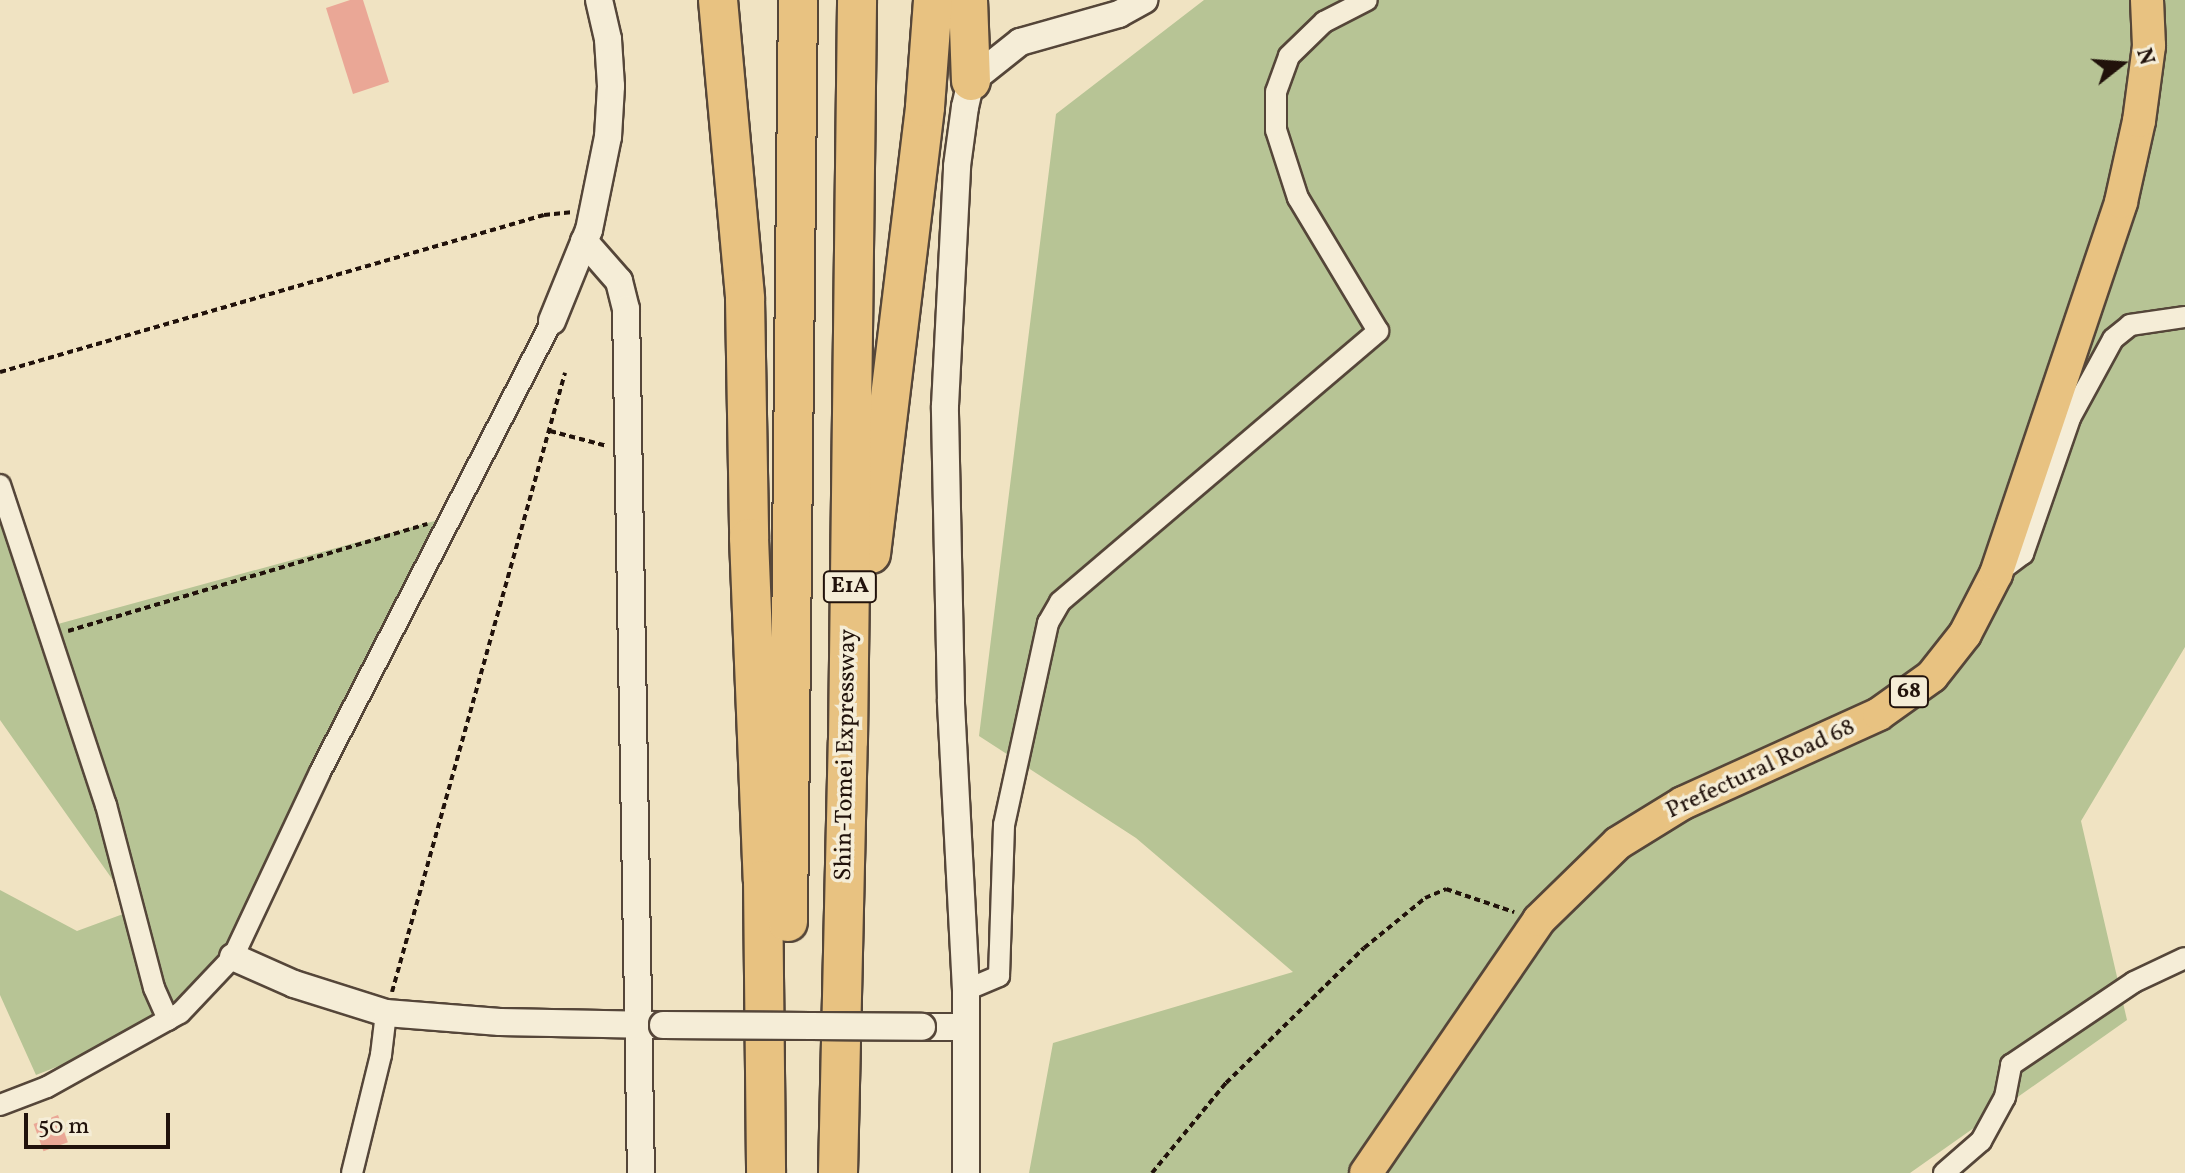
<!DOCTYPE html>
<style>
body{margin:0}
#map{position:relative;width:2185px;height:1173px;overflow:hidden;background:#f0e3c2;font-family:Vollkorn,serif}
div>[style]{position:absolute}
[style*='--x']{left:calc(var(--x)*1px);top:calc(var(--y)*1px);width:calc(var(--w)*1px);rotate:calc(var(--a)*1deg)}
.green>*{inset:0;background:#b7c495}
.building>*{inset:0;background:#eaa796;transform-origin:0 0}
.path>*{height:4px;margin-top:-2px;transform-origin:0;background:repeating-linear-gradient(90deg,#21120b 0 6px,transparent 0 10px)}
.roads{filter:drop-shadow(2px 0 #554639) drop-shadow(-2px 0 #554639) drop-shadow(0 2px #554639) drop-shadow(0 -2px #554639)}
.minor>*{height:20px;margin:-10px;padding:0 10px;transform-origin:10px;border-radius:10px;background:#f5edd7}
.tertiary>*{height:26px;margin:-13px;padding:0 13px;transform-origin:13px;border-radius:13px;background:#f5edd7}
.primary>*{height:32px;margin:-16px;padding:0 16px;transform-origin:16px;border-radius:16px;background:#e8c281}
.motorway>*{height:38px;margin:-19px;padding:0 19px;transform-origin:19px;border-radius:19px;background:#e8c281}
.bridges{filter:drop-shadow(2px 0 #554639) drop-shadow(-2px 0 #554639) drop-shadow(0 2px #554639) drop-shadow(0 -2px #554639)}
.tertiary-bridge>*{height:26px;margin:-13px;padding:0 13px;transform-origin:13px;border-radius:13px;background:#f5edd7}
span{translate:-50% -50%;white-space:nowrap;text-align:center;line-height:1.15;-webkit-text-stroke:7px #f5edd7;paint-order:stroke}
.shield-label span{padding:2px 6px;background:#f5edd7;border:2px solid;border-radius:6px;-webkit-text-stroke-width:0}
.shield-label{font-size:22px;color:#21120b;font-weight:700}
.street-label{font-size:24px;color:#21120b}
.north{position:absolute;left:2081px;top:24px;width:80px;height:80px;-webkit-text-stroke:6px #f5edd7;paint-order:stroke;rotate:73deg;font-size:22px;font-weight:700;line-height:32px;text-align:center;color:#21120b}
.north::after{content:'';display:block;margin:auto;width:28px;height:36px;background:#21120b;clip-path:polygon(50% 0,100% 100%,50% 72%,0 100%)}
.scale{position:absolute;left:24px;top:1113px;width:146px;height:36px;box-sizing:border-box;border:4px solid #21120b;border-top:0;padding-left:10px;font-size:24px;line-height:28px;white-space:nowrap;color:#21120b;-webkit-text-stroke:6px #f5edd7;paint-order:stroke}
</style>
<div id="map">
<div class="green">
<div style="clip-path:polygon(1204px 0,2185px 0,2185px 647px,2081px 821px,2127px 1020px,1910px 1173px,1029px 1173px,1053px 1043px,1293px 972px,1136px 838px,979px 736px,1056px 114px)"></div>
<div style="clip-path:polygon(0 513px,47px 627px,442px 519px,236px 951px,156px 1028px,36px 1075px,0 995px,0 890px,77px 931px,134px 910px,0 720px)"></div>
</div>
<div class="building">
<div style="clip-path:polygon(350px 0,363px 0,389px 82px,353px 94px,326px 8px)"></div>
<div style="left:58px;top:1115px;width:29px;height:26px;rotate:70deg"></div>
</div>
<div class="path">
<div style="--x:0;--y:372;--w:566;--a:-16.1"></div>
<div style="--x:544;--y:215;--w:27;--a:-6"></div>
<div style="--x:550;--y:431;--w:59;--a:14.7"></div>
<div style="--x:68;--y:631;--w:375;--a:-16.6"></div>
<div style="--x:392;--y:992;--w:643;--a:-74.39"></div>
<div style="--x:1152;--y:1173;--w:117;--a:-50.6"></div>
<div style="--x:1226;--y:1083;--w:193;--a:-44.4"></div>
<div style="--x:1364;--y:948;--w:79;--a:-39.3"></div>
<div style="--x:1425;--y:898;--w:23;--a:-23"></div>
<div style="--x:1446;--y:889;--w:72;--a:18.7"></div>
</div>
<div class="roads">
<div class="minor">
<div style="--x:0;--y:485;--w:337;--a:71.7"></div>
<div style="--x:106;--y:805;--w:189;--a:75.3"></div>
<div style="--x:154;--y:988;--w:35;--a:66"></div>
<div style="--x:1996;--y:574;--w:34;--a:-37"></div>
<div style="--x:2023;--y:554;--w:144;--a:-70.9"></div>
<div style="--x:2070;--y:418;--w:90;--a:-61.4"></div>
<div style="--x:2113;--y:339;--w:22;--a:-39"></div>
<div style="--x:2130;--y:325;--w:56;--a:-8.3"></div>
<div style="--x:966;--y:990;--w:36;--a:-23"></div>
<div style="--x:999;--y:976;--w:151;--a:-88.1"></div>
<div style="--x:1004;--y:825;--w:207;--a:-77.7"></div>
<div style="--x:1048;--y:623;--w:24;--a:-60"></div>
<div style="--x:1060;--y:602;--w:418;--a:-40.4"></div>
<div style="--x:1378;--y:331;--w:155;--a:-121"></div>
<div style="--x:1298;--y:198;--w:71;--a:-107.9"></div>
<div style="--x:1276;--y:130;--w:38;--a:-90"></div>
<div style="--x:1276;--y:92;--w:38;--a:-70"></div>
<div style="--x:1289;--y:56;--w:49;--a:-44.2"></div>
<div style="--x:1324;--y:22;--w:48;--a:-27.1"></div>
<div style="--x:0;--y:1105;--w:50;--a:-21"></div>
<div style="--x:47;--y:1087;--w:152;--a:-29.1"></div>
<div style="--x:180;--y:1013;--w:77;--a:-46.6"></div>
<div style="--x:233;--y:957;--w:204;--a:-64.8"></div>
<div style="--x:320;--y:772;--w:507;--a:-62.78"></div>
<div style="--x:352;--y:1173;--w:122;--a:-76.2"></div>
<div style="--x:381;--y:1055;--w:42;--a:-83.2"></div>
<div style="--x:1944;--y:1173;--w:49;--a:-40.9"></div>
<div style="--x:1981;--y:1141;--w:50;--a:-61.4"></div>
<div style="--x:2005;--y:1097;--w:33;--a:-79"></div>
<div style="--x:2011;--y:1065;--w:148;--a:-34"></div>
<div style="--x:2134;--y:982;--w:56;--a:-25.2"></div>
</div>
<div class="tertiary">
<div style="--x:584;--y:241;--w:53;--a:48.8"></div>
<div style="--x:619;--y:281;--w:29;--a:76"></div>
<div style="--x:626;--y:309;--w:864;--a:89.01"></div>
<div style="--x:552;--y:321;--w:98;--a:-67.9"></div>
<div style="--x:589;--y:230;--w:95;--a:-78.5"></div>
<div style="--x:608;--y:137;--w:51;--a:-86.6"></div>
<div style="--x:611;--y:86;--w:47;--a:-93.7"></div>
<div style="--x:608;--y:39;--w:40;--a:-103"></div>
<div style="--x:233;--y:957;--w:67;--a:23.9"></div>
<div style="--x:294;--y:984;--w:96;--a:17.5"></div>
<div style="--x:386;--y:1013;--w:114;--a:4.5"></div>
<div style="--x:500;--y:1022;--w:155;--a:1.1"></div>
<div style="--x:922;--y:1027;--w:42;--a:0"></div>
<div style="--x:966;--y:1173;--w:183;--a:-90"></div>
<div style="--x:966;--y:990;--w:290;--a:-93"></div>
<div style="--x:951;--y:700;--w:294;--a:-91.2"></div>
<div style="--x:945;--y:406;--w:240;--a:-87.1"></div>
<div style="--x:957;--y:166;--w:60;--a:-82.3"></div>
<div style="--x:965;--y:107;--w:27;--a:-77"></div>
<div style="--x:971;--y:81;--w:63;--a:-38.5"></div>
<div style="--x:1020;--y:42;--w:103;--a:-15.8"></div>
<div style="--x:1119;--y:14;--w:29;--a:-29"></div>
</div>
<div class="primary">
<div style="--x:1366;--y:1173;--w:306;--a:-55.6"></div>
<div style="--x:1539;--y:920;--w:110;--a:-44.3"></div>
<div style="--x:1618;--y:843;--w:76;--a:-31.6"></div>
<div style="--x:1683;--y:803;--w:215;--a:-24.4"></div>
<div style="--x:1879;--y:714;--w:65;--a:-35.6"></div>
<div style="--x:1932;--y:676;--w:53;--a:-51.8"></div>
<div style="--x:1965;--y:634;--w:68;--a:-62.7"></div>
<div style="--x:1996;--y:574;--w:392;--a:-71.4"></div>
<div style="--x:2121;--y:202;--w:83;--a:-77.5"></div>
<div style="--x:2139;--y:121;--w:76;--a:-82.4"></div>
<div style="--x:2149;--y:46;--w:46;--a:-92.5"></div>
</div>
<div class="motorway">
<div style="--x:718;--y:0;--w:300;--a:84.8"></div>
<div style="--x:745;--y:299;--w:239;--a:89"></div>
<div style="--x:749;--y:538;--w:342;--a:87.7"></div>
<div style="--x:763;--y:880;--w:293;--a:89.4"></div>
<div style="--x:968;--y:0;--w:81;--a:87.9"></div>
<div style="--x:871;--y:554;--w:450;--a:-83.1"></div>
<div style="--x:925;--y:107;--w:107;--a:-85.7"></div>
<div style="--x:788;--y:922;--w:922;--a:-89.38"></div>
<div style="--x:838;--y:1173;--w:432;--a:-88.7"></div>
<div style="--x:848;--y:741;--w:741;--a:-89.3"></div>
</div>
</div>
<div class="bridges">
<div class="tertiary-bridge">
<div style="--x:663;--y:1025;--w:259;--a:0.4"></div>
</div>
</div>
<div class="shield-label">
<span style="left:850px;top:587px">E1A</span>
<span style="left:1909px;top:692px">68</span>
</div>
<div class="street-label">
<span style="left:847px;top:755px;rotate:-89deg">Shin-Tomei Expressway</span>
<span style="left:1761px;top:770px;rotate:-25deg">Prefectural Road 68</span>
</div>
<div class="north">N</div>
<div class="scale">50 m</div>
</div>
